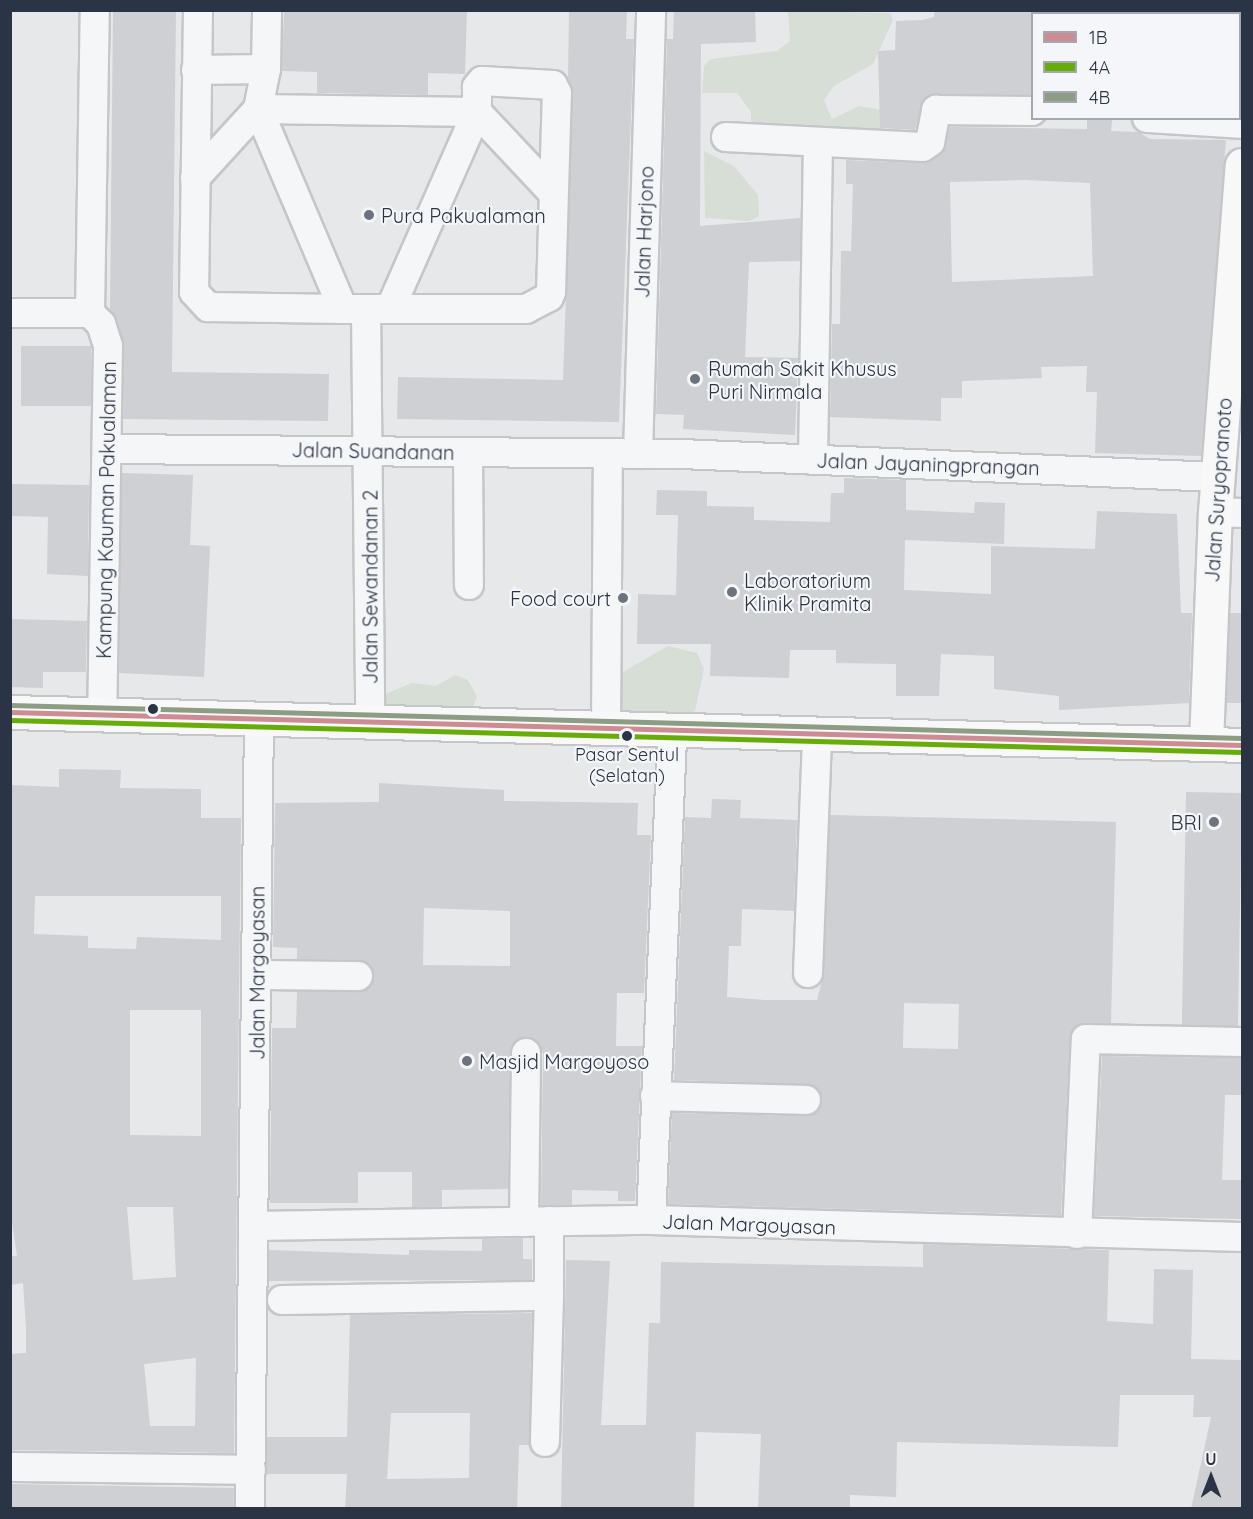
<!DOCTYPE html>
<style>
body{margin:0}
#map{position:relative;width:1253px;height:1519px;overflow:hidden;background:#e6e8ea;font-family:Quicksand,sans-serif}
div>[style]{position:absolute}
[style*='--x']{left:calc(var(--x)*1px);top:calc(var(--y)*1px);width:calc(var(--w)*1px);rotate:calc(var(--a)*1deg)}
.green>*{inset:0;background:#d6ded6}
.building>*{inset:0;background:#ced0d3;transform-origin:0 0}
.roads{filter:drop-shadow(2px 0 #c4c6c8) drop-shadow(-2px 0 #c4c6c8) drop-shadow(0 2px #c4c6c8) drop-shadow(0 -2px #c4c6c8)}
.minor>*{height:28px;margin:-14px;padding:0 14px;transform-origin:14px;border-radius:14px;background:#f5f6f7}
.major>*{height:33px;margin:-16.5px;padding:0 16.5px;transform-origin:16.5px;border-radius:16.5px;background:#f8f8f8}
.bus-1>*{height:4.5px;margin:-2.25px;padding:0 2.25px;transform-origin:2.25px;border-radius:2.25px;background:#cd8b92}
.bus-2>*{height:4.5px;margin:-2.25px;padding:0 2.25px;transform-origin:2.25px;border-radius:2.25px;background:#67ac08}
.bus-3>*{height:4.5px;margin:-2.25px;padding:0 2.25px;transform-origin:2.25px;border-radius:2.25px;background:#8c9d83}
.dots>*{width:16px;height:16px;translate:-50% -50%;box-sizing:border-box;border:3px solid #f4f6f9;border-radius:50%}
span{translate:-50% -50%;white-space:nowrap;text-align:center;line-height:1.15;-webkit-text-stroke:4.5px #f4f6f9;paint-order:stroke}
.bus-label{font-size:18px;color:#2b3445}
.poi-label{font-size:20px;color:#2b3445}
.left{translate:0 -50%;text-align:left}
.right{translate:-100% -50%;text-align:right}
.street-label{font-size:20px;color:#2b3445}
.frame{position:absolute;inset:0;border:12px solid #2b3445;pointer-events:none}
.legend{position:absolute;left:1031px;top:12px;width:210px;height:108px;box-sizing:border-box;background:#f4f6f9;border:2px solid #a4a8b1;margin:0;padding:8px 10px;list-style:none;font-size:18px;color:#2b3445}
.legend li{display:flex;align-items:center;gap:12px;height:30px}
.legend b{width:30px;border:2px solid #a4a8b1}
.north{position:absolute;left:1181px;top:1447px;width:60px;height:60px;-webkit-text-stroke:4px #f4f6f9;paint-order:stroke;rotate:0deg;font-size:16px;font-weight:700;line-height:24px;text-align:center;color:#2b3445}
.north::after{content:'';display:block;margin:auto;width:21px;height:27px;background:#2b3445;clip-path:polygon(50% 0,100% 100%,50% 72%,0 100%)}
</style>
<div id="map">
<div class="green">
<div style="clip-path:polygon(788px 11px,890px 13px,893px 20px,873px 64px,834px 86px,824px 100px,832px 119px,859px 106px,882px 110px,890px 125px,877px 132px,777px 135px,751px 124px,751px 112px,737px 93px,702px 93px,704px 66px,711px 59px,777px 51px,790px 41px)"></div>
<div style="clip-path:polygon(704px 151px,734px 166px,758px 195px,759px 216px,749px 221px,705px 218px)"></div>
<div style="clip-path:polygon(668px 646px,697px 653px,704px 669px,695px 711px,673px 720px,610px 717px,613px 678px)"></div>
<div style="clip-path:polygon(455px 675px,468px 680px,477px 697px,470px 713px,379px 716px,383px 695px,412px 683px,436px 686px)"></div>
</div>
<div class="building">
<div style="clip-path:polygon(113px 10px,176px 10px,172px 372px,329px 374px,328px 421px,123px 419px,124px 346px,110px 310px)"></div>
<div style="clip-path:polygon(284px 10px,467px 10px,465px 74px,428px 73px,428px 95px,317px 93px,317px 72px,282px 71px)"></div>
<div style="clip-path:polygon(569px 10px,627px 10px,626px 39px,634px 39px,619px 422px,397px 419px,398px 377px,563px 380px,573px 93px,568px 78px)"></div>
<div style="clip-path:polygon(674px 10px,755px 10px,756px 42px,701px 44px,700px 226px,800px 218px,800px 261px,749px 262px,745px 357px,798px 358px,795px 435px,683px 429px,684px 415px,656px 414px,667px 39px,673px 39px)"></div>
<div style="clip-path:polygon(935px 10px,1032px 10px,1032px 95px,936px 94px,923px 100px,915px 130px,880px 128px,878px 51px,895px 50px,896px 21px,922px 20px,934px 17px)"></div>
<div style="clip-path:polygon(evenodd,1087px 120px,1112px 120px,1111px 131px,1138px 132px,1150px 139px,1226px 140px,1201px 456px,1095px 453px,1097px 392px,1086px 392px,1087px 366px,1041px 367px,1042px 378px,962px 381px,962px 398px,941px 398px,941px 421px,830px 417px,832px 324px,840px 324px,841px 251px,851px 251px,853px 184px,846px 184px,846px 160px,923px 163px,940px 155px,950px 127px,1087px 129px,1087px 120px,1025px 180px,1090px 183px,1093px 276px,952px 282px,950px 182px,1025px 180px)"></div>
<div style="left:21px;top:346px;width:70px;height:60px"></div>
<div style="clip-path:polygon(122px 473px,193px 475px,190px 545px,210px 546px,204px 677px,119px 673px)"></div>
<div style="clip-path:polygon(844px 478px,906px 480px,906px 510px,974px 513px,975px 502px,1005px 503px,1004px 544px,905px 540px,904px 590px,991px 594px,991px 546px,1095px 549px,1097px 511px,1177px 514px,1181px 613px,1192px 613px,1189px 703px,1059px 710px,1059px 696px,994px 689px,994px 656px,941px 654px,939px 696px,896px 696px,896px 664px,836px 663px,836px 650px,790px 650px,789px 678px,710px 676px,711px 644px,637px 644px,638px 594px,676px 595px,678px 515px,656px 515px,657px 490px,707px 491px,707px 506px,754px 507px,754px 520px,830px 522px,831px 493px,844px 493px)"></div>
<div style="clip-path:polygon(10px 484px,89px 485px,88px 576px,47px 574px,48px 517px,10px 516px)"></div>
<div style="clip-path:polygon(1230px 613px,1242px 613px,1242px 703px,1226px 703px)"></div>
<div style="clip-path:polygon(10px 619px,87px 621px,86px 672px,43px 672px,43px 688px,10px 687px)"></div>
<div style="clip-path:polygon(evenodd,59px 769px,121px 770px,120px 788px,201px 789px,201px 818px,241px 818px,234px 1453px,10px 1450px,10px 1354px,26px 1353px,26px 1327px,23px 1283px,10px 1285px,10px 1256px,17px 1256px,10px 1208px,10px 785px,59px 787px,59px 769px,35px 896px,221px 896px,221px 940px,137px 937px,136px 949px,88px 948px,88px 936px,34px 934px,35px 896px,59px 769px,130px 1010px,201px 1010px,201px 1136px,130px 1135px,130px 1010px,59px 769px,127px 1207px,173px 1207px,176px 1277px,133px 1280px,127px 1207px,59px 769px,196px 1358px,195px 1426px,150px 1426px,144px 1364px,196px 1358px)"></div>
<div style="clip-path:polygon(evenodd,379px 783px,504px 790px,504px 801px,638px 803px,637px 835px,651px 835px,644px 993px,617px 993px,616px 1046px,642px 1046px,635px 1201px,618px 1201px,618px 1191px,572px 1190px,572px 1205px,541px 1205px,543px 1053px,535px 1039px,526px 1037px,512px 1044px,510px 1053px,508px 1189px,442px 1190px,442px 1207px,412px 1207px,412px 1172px,358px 1172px,358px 1203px,270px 1203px,272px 1028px,296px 1028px,297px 992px,358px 992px,372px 985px,374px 976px,359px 960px,297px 959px,297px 948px,273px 947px,275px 803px,379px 802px,379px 783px,424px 908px,510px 911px,510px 966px,423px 965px,424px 908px)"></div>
<div style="left:1186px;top:792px;width:56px;height:233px;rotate:1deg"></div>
<div style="clip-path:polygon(evenodd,712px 799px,741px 800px,740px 818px,797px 820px,794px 911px,742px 909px,741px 946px,729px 946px,727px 997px,764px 1000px,817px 1000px,824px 974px,830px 815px,1116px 822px,1111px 1023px,1079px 1024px,1070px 1038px,1061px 1215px,668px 1204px,672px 1113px,806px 1116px,814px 1114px,822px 1101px,820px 1092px,806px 1084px,674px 1080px,685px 817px,711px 818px,712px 799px,904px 1003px,959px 1004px,958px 1049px,903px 1048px,904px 1003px)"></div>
<div style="clip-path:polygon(1102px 1056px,1242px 1058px,1242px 1095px,1225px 1095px,1222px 1180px,1242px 1180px,1242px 1219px,1094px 1216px)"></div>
<div style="clip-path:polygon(523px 1238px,523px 1259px,532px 1259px,532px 1280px,269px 1281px,269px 1250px,409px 1255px,409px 1250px,482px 1251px,482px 1239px)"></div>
<div style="clip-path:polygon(923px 1244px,1109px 1250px,1107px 1321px,1153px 1324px,1154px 1269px,1193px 1270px,1191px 1359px,1242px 1360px,1242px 1509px,1191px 1509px,1211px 1417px,1193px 1417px,1194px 1395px,1120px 1395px,1118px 1447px,897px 1442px,896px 1497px,850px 1495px,850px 1509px,758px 1509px,761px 1434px,696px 1432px,694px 1509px,561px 1509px,566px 1260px,610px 1261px,601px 1425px,646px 1425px,649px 1323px,660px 1323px,661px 1262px,923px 1267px)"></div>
<div style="clip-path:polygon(evenodd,532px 1313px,529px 1445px,519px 1445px,517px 1509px,345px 1509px,347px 1474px,267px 1474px,267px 1437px,347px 1437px,350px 1315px,532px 1313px,391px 1413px,470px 1413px,469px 1478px,387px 1479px,391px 1413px)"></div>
<div style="left:10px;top:1484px;width:224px;height:25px;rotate:1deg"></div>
</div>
<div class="roads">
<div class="minor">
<div style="--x:198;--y:10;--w:282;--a:90.8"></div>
<div style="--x:194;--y:292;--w:21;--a:47"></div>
<div style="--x:208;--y:307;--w:135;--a:0.8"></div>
<div style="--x:196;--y:70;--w:70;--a:-0.8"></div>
<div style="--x:1147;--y:118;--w:95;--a:3.6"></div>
<div style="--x:726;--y:137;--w:197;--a:2.9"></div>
<div style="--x:923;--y:147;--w:9;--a:-36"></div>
<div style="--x:930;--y:142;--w:33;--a:-79"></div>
<div style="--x:936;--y:110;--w:96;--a:0.6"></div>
<div style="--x:195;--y:178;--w:93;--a:-47.6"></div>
<div style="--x:258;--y:109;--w:41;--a:-78.7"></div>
<div style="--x:266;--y:69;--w:59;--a:-89"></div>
<div style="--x:366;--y:309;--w:413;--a:89.4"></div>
<div style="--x:390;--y:309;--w:136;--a:0"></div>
<div style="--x:526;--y:309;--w:26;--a:-28"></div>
<div style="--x:549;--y:297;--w:5;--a:-68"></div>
<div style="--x:551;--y:292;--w:199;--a:-88.3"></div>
<div style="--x:557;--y:93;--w:9;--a:-117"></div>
<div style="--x:553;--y:85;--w:71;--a:-176.8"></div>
<div style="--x:482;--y:81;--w:8;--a:130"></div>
<div style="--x:477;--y:87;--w:25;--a:90"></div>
<div style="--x:477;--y:112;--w:215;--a:113.8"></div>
<div style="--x:390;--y:309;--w:47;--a:180"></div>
<div style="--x:343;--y:309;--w:217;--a:-113"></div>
<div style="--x:258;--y:109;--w:219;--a:0.8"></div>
<div style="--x:477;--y:112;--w:111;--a:46.8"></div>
<div style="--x:10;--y:313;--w:80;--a:0"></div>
<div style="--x:90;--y:313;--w:16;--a:45"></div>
<div style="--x:101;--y:324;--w:23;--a:72"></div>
<div style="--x:108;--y:346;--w:368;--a:90.9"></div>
<div style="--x:90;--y:313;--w:303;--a:-89.1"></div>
<div style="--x:107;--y:449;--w:574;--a:0.5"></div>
<div style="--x:681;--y:454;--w:536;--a:2.46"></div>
<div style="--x:468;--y:452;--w:133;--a:89.6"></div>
<div style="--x:638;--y:454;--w:444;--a:-88.3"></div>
<div style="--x:813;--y:460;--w:317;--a:-89.1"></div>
<div style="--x:1215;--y:512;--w:27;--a:2"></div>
<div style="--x:606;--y:728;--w:274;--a:-89.6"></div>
<div style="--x:808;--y:973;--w:239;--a:-87.8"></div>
<div style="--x:257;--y:975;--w:101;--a:0.6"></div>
<div style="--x:655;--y:1096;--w:151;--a:1.5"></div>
<div style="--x:651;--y:1220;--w:490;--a:-87.5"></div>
<div style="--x:549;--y:1221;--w:75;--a:90"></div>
<div style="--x:524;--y:1222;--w:169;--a:-89.3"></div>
<div style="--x:254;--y:1226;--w:397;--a:-0.9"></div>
<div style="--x:651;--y:1220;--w:591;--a:1.65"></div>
<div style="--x:1077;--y:1234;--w:195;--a:-87.4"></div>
<div style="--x:1086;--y:1039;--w:156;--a:1.1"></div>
<div style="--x:282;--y:1300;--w:267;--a:-0.9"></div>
<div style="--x:549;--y:1296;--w:146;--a:91.6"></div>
<div style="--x:10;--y:1467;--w:241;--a:0.7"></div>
<div style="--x:250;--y:1508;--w:789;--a:-89.35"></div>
</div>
<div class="major">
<div style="--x:10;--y:712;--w:1232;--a:1.53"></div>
<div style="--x:1206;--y:744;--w:232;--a:-87.8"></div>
<div style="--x:1215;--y:512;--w:348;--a:-85.6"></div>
</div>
</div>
<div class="bus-1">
<div style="--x:10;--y:712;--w:1232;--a:1.53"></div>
</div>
<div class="bus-2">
<div style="--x:10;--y:720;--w:1232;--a:1.49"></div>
</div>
<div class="bus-3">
<div style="--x:10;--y:705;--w:1232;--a:1.53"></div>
</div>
<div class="dots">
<div style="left:369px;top:215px;background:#6c737f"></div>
<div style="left:695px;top:379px;background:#6c737f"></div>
<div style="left:732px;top:592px;background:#6c737f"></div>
<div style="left:623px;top:598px;background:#6c737f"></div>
<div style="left:153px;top:709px;background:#2b3445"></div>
<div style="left:627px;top:736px;background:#2b3445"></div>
<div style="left:1214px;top:822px;background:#6c737f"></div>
<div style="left:467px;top:1061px;background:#6c737f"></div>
</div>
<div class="bus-label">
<span style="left:627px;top:766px">Pasar Sentul<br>(Selatan)</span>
</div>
<div class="poi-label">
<span class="left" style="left:381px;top:215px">Pura Pakualaman</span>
<span class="left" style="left:708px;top:380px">Rumah Sakit Khusus<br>Puri Nirmala</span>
<span class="left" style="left:744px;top:592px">Laboratorium<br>Klinik Pramita</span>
<span class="right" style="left:611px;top:598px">Food court</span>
<span class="right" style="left:1202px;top:822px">BRI</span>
<span class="left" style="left:479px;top:1061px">Masjid Margoyoso</span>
</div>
<div class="street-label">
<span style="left:644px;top:232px;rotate:-88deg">Jalan Harjono</span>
<span style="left:373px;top:451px;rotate:1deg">Jalan Suandanan</span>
<span style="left:928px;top:464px;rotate:2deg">Jalan Jayaningprangan</span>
<span style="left:1218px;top:490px;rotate:-86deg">Jalan Suryopranoto</span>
<span style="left:106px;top:510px;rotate:-89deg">Kampung Kauman Pakualaman</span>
<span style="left:370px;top:587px;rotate:-90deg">Jalan Sewandanan 2</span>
<span style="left:257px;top:973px;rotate:-90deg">Jalan Margoyasan</span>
<span style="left:749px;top:1224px;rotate:2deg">Jalan Margoyasan</span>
</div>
<div class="frame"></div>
<ul class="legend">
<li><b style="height:8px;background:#cd8b92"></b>1B</li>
<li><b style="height:8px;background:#67ac08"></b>4A</li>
<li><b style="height:8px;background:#8c9d83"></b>4B</li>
</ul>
<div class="north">U</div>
</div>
